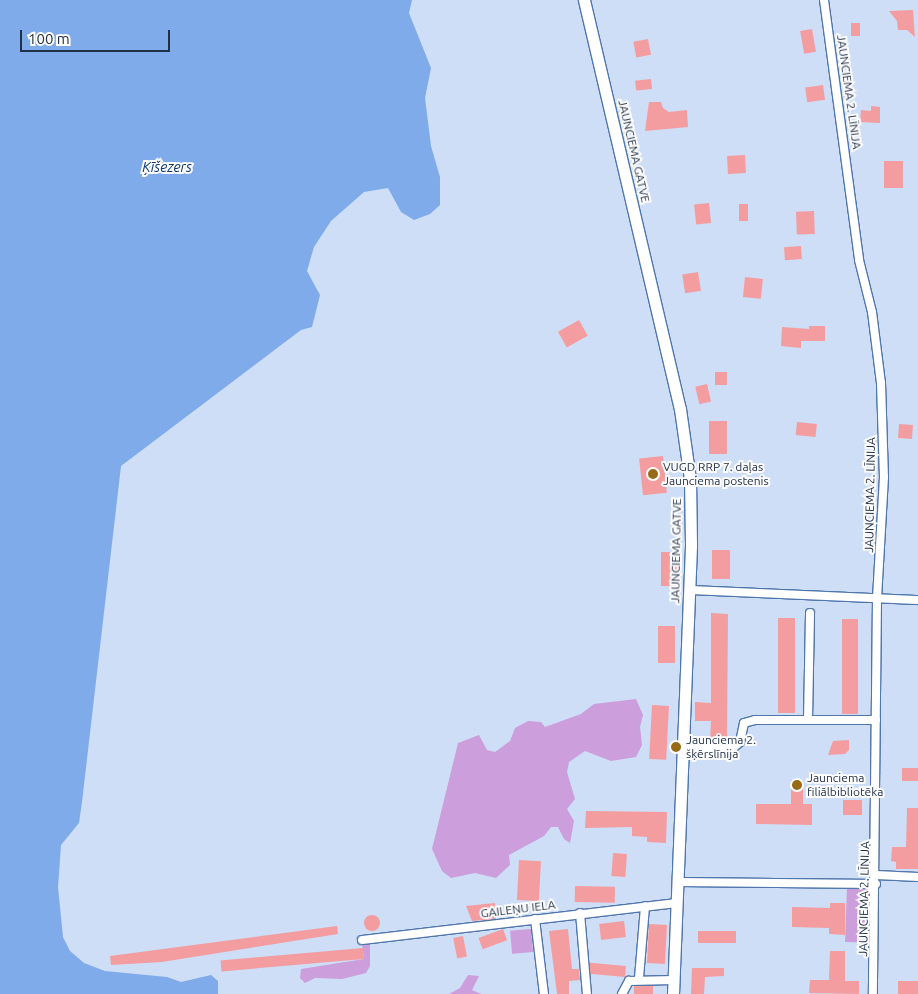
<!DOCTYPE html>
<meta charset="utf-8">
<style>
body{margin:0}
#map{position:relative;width:918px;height:994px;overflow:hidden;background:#cddef6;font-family:Ubuntu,sans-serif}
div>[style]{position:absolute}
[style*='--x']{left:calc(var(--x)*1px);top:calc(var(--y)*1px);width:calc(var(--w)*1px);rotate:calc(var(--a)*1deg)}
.green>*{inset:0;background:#cc9edc;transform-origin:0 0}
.water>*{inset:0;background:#7fabeb}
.building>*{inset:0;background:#f49da0;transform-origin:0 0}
.round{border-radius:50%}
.roads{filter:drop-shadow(1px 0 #5076ac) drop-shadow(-1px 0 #5076ac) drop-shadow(0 1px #5076ac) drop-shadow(0 -1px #5076ac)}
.street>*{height:8px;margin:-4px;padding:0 4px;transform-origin:4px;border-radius:4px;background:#fff}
.secondary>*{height:11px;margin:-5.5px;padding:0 5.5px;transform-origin:5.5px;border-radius:5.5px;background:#fff}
.dots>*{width:14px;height:14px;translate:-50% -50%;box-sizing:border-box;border:2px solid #fdfdfd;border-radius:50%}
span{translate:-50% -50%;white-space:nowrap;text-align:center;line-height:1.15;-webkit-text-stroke:4px #fdfdfd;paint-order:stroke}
.street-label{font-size:12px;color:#213148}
.poi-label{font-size:12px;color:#213148}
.left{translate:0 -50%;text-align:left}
.water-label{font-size:14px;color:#0c366e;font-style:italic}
.scale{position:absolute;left:20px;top:30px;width:150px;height:22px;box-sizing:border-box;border:2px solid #213148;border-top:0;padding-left:6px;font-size:15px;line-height:18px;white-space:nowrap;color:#213148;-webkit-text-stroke:4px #fdfdfd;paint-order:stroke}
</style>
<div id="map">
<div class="green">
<div style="clip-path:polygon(636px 699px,643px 715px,640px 727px,642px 745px,636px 757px,611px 761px,585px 751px,569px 762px,567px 772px,575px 799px,567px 809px,574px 821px,570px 843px,564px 839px,558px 827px,551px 827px,544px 836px,509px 855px,510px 865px,496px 878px,475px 873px,451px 878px,442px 871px,432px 849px,458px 743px,479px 735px,487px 750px,495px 752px,510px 741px,515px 728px,528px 721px,541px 722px,545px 727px,581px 714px,594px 704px)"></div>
<div style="left:847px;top:887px;width:23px;height:55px;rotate:2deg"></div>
<div style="left:531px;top:929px;width:23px;height:21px;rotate:85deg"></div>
<div style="clip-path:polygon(362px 944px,370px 944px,370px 966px,366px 973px,342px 979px,315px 978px,305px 983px,300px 978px,301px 969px,364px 959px)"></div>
<div style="clip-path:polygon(468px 975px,479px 976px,472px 990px,481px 994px,449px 994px,460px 988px)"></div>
</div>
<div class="water">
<div style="clip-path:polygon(0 0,412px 0,409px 13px,431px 68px,425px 98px,431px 146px,440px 177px,440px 205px,430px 214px,414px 220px,401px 212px,388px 188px,364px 192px,331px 221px,314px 247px,307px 271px,320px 295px,312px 327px,301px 330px,121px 466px,82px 802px,79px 823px,61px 845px,58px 887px,63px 937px,70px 951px,84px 963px,105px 971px,167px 977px,181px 982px,211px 975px,218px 981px,218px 994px,0 994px)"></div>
</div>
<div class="building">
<div style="clip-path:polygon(913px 10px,915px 37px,907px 30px,898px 30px,897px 21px,889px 11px)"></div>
<div style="left:851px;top:23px;width:9px;height:13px"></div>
<div style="left:812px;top:29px;width:23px;height:12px;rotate:80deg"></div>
<div style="left:648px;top:39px;width:16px;height:15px;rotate:79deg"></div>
<div style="left:651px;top:79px;width:10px;height:16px;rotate:84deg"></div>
<div style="left:823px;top:85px;width:15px;height:18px;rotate:82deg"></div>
<div style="clip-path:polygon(649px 102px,661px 102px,663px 108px,669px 112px,687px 110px,688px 127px,645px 131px)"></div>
<div style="clip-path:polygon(871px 106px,880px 107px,880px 123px,860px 122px,861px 110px,871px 111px)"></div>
<div style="left:745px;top:155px;width:18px;height:18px;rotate:87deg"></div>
<div style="left:884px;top:161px;width:19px;height:27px"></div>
<div style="left:709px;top:203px;width:20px;height:15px;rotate:84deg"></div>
<div style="left:739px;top:204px;width:9px;height:17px"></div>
<div style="left:814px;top:211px;width:23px;height:18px;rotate:88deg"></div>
<div style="left:801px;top:246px;width:13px;height:17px;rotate:86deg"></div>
<div style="left:698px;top:272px;width:19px;height:16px;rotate:81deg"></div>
<div style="left:745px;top:277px;width:18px;height:20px;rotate:6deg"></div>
<div style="left:579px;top:320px;width:18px;height:24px;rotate:61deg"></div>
<div style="clip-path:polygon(809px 326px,825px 326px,825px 341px,801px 341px,801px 348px,781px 346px,782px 327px,809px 329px)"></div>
<div style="left:715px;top:372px;width:12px;height:13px"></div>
<div style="left:707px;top:384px;width:18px;height:12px;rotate:77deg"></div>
<div style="left:727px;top:421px;width:33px;height:18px;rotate:90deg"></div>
<div style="left:797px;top:422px;width:20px;height:13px;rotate:6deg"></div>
<div style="left:899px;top:424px;width:14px;height:14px;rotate:4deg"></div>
<div style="left:663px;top:456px;width:37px;height:24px;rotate:84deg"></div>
<div style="left:712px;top:550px;width:18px;height:29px"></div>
<div style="left:661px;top:552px;width:16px;height:34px"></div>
<div style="clip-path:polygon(711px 613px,728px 614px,727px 742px,710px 742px,711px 721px,695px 721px,695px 702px,711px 703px)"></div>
<div style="left:778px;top:618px;width:17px;height:95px"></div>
<div style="left:842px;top:619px;width:16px;height:95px"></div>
<div style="left:658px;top:626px;width:17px;height:37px"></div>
<div style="left:652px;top:705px;width:17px;height:54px;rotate:3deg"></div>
<div style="clip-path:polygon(849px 740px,849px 750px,845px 754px,828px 755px,833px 741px)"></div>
<div style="left:902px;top:768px;width:16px;height:13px"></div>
<div style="clip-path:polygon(791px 780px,803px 781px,803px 804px,812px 804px,812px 825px,756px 824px,756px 804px,791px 804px)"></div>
<div style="left:843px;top:800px;width:19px;height:15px"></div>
<div style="clip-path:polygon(907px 808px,918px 808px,918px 869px,896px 869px,896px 862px,891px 861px,892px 847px,906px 847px)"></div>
<div style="clip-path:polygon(586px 811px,667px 812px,666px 843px,647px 842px,647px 837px,632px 836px,632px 827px,585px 828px)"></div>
<div style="left:613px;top:853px;width:14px;height:23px;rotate:4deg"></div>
<div style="left:519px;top:860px;width:22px;height:40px;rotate:3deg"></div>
<div style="left:575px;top:886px;width:40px;height:16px;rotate:1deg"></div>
<div style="clip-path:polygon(495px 903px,496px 919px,472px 921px,466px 906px)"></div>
<div style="clip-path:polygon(830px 903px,845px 903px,845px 935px,829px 934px,829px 928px,792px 927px,792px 907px,830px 908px)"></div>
<div class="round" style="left:364px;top:915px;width:16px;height:16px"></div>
<div style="left:624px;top:921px;width:16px;height:25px;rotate:83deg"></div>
<div style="left:649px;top:924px;width:18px;height:39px;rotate:3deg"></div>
<div style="clip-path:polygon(337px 926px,338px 934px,162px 962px,111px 965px,110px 956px)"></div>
<div style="left:503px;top:929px;width:12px;height:26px;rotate:70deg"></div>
<div style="clip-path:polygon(568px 929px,572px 969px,579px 969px,580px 980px,569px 981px,569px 994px,557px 994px,549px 931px)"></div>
<div style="left:698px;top:931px;width:38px;height:12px"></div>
<div style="left:463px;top:936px;width:21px;height:10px;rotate:79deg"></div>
<div style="left:363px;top:948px;width:11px;height:143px;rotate:85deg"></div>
<div style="clip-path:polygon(830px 951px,845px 951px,845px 981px,859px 981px,859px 994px,809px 993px,810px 980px,829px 980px)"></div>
<div style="left:626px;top:966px;width:11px;height:36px;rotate:95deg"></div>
<div style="clip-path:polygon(692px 968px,724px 968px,724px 976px,705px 977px,704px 994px,691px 994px)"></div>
<div style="left:898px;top:981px;width:20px;height:13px"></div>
<div style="left:653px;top:986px;width:8px;height:19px;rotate:90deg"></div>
</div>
<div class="roads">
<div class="street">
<div style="--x:824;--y:0;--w:262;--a:82.3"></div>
<div style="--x:859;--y:260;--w:54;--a:76"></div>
<div style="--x:872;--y:312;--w:72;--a:82.8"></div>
<div style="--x:881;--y:383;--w:94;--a:88.2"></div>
<div style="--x:884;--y:477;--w:122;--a:93.3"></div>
<div style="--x:877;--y:599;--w:395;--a:90.6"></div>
<div style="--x:689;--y:590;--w:229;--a:2.5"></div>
<div style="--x:808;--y:719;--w:106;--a:-88.9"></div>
<div style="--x:683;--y:749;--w:49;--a:0"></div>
<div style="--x:732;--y:749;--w:11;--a:-41"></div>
<div style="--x:740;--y:742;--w:19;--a:-78"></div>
<div style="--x:744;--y:723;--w:11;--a:-15"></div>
<div style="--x:755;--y:720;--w:121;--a:0"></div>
<div style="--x:876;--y:875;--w:42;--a:2.7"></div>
<div style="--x:678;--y:882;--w:198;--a:0.6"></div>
<div style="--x:580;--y:913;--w:81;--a:85.1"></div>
<div style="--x:535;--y:919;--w:76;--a:83.2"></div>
<div style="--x:362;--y:940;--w:317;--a:-6.7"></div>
<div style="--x:639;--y:978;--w:72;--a:-85.2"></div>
<div style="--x:622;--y:994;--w:15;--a:-62"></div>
<div style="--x:629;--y:981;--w:45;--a:-1.3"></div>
</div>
<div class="secondary">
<div style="--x:584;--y:0;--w:420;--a:76.8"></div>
<div style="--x:680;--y:409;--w:71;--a:81.9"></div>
<div style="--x:690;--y:479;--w:67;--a:89.1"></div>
<div style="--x:691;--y:546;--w:448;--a:92.3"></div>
</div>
</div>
<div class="dots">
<div style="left:653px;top:474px;background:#966a17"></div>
<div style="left:676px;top:747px;background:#966a17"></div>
<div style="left:797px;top:785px;background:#966a17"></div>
</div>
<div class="street-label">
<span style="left:849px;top:92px;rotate:82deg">JAUNCIEMA 2. LĪNIJA</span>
<span style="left:634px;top:151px;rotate:77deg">JAUNCIEMA GATVE</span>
<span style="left:870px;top:495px;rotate:-89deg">JAUNCIEMA 2. LĪNIJA</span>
<span style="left:676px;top:551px;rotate:-89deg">JAUNCIEMA GATVE</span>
<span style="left:864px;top:899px;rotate:-89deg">JAUNCIEMA 2. LĪNIJA</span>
<span style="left:518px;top:909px;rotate:-7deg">GAILEŅU IELA</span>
</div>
<div class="poi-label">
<span class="left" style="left:663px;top:474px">VUGD RRP 7. daļas<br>Jaunciema postenis</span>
<span class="left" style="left:686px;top:747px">Jaunciema 2.<br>šķērslīnija</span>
<span class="left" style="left:807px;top:785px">Jaunciema<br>filiālbibliotēka</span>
</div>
<div class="water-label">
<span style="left:167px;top:167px">Ķīšezers</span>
</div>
<div class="scale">100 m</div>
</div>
